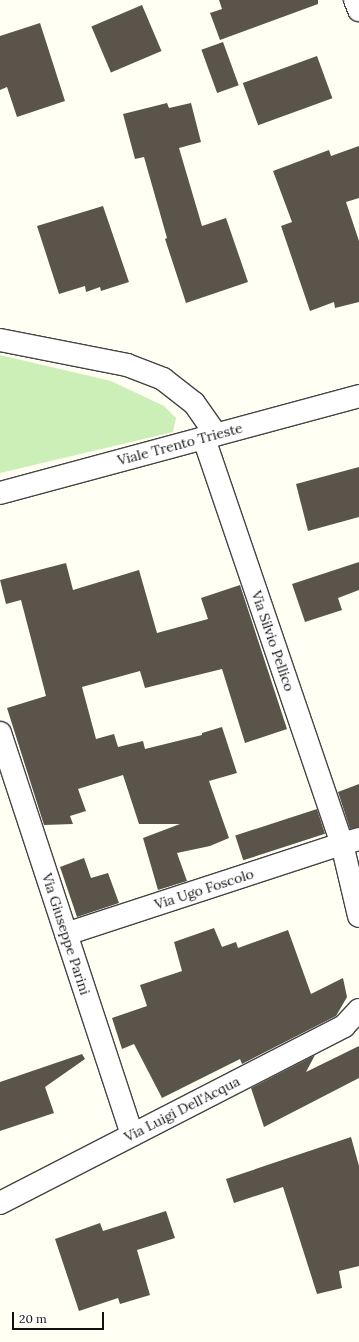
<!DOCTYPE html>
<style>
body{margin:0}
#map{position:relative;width:359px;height:1342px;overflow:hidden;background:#fffff4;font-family:Lora,serif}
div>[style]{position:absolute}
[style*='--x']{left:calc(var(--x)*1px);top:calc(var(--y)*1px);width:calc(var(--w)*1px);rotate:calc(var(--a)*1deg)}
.green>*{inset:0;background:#ccefb8}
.building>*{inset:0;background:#5b544b;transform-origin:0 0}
.roads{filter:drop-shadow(1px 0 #444) drop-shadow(-1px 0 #444) drop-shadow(0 1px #444) drop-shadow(0 -1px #444)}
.street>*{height:22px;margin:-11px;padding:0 11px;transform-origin:11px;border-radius:11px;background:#fff}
span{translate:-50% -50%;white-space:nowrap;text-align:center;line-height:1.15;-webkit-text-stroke:4px #fff;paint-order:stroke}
.street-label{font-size:14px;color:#111}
.scale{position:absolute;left:12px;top:1312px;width:92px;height:18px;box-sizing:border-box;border:2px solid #111;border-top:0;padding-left:5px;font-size:12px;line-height:14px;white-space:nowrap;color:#111;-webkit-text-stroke:3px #fff;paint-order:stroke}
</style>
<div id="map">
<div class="green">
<div style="clip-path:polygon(0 355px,111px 381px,164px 406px,176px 418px,173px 432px,0 473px)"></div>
</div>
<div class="building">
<div style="clip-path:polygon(219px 0,318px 0,318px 4px,220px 40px,210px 13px,222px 9px)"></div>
<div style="left:142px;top:5px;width:50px;height:55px;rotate:67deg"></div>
<div style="clip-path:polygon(40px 23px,65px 101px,17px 117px,7px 87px,0 90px,0 36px)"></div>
<div style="left:223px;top:42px;width:46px;height:23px;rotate:70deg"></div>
<div style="left:317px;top:56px;width:45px;height:79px;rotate:70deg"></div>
<div style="clip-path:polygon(167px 103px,169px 108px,191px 103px,201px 142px,179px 148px,202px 226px,226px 218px,248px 282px,186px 303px,165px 239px,167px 238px,144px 157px,135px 159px,123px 114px)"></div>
<div style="clip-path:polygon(359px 146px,359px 198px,346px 202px,359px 241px,359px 302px,335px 308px,334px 302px,310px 311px,281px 226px,292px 222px,273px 171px,329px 150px,331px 156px)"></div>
<div style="clip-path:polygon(103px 206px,129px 282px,101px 291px,100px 287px,86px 292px,85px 286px,59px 294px,37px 226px)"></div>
<div style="clip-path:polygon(359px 467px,359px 517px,308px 531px,296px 484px)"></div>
<div style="clip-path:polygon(359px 562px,359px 590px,338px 598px,342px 610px,305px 622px,292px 584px)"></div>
<div style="clip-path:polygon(66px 563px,73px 590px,139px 570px,157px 633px,208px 619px,201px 598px,240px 585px,287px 729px,245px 743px,222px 669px,145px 688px,140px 671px,82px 687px,96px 739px,114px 734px,118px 747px,143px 741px,145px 749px,202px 735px,202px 733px,222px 727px,237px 773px,209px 781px,229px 838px,210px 846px,177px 853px,187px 881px,158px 890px,143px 838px,180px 824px,139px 824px,123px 775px,78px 789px,86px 811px,70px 816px,73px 824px,44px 825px,7px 708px,46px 696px,21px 600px,6px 604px,0 580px)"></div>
<div style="clip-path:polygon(359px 784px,359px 827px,350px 829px,338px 792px)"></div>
<div style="left:317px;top:809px;width:26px;height:86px;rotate:72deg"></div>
<div style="clip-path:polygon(84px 858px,91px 878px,108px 873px,119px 903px,77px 917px,60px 867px)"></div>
<div style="clip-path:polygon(214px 928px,222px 947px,236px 942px,238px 948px,288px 930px,311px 994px,343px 978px,347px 997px,336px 1016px,242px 1064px,240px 1059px,162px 1098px,134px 1044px,122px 1049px,112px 1018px,147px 1006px,140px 985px,182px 971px,174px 942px)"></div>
<div style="clip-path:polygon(359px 1046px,359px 1078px,264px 1127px,251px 1088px,315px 1055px,306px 1072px)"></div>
<div style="clip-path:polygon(82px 1054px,85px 1059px,45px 1087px,54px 1113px,0 1131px,0 1082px)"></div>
<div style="clip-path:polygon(351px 1137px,359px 1166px,359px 1266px,339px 1271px,342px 1288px,317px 1294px,283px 1187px,234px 1203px,226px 1179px)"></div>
<div style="clip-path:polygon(166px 1211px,175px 1238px,137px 1250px,150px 1295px,120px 1304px,118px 1298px,79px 1311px,55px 1239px,100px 1223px,103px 1231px)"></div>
</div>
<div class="roads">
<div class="street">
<div style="--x:355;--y:0;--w:11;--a:68"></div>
<div style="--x:0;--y:340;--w:129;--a:11.1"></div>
<div style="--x:127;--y:365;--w:39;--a:21"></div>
<div style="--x:163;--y:379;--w:39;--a:38"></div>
<div style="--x:194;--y:403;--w:38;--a:55"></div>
<div style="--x:0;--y:493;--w:372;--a:-15.1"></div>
<div style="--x:0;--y:733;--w:423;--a:71.8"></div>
<div style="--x:359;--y:839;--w:18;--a:164"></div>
<div style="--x:342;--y:844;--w:74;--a:76.7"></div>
<div style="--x:66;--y:934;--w:290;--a:-18.1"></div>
<div style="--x:342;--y:844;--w:429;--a:-108.8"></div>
<div style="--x:0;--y:1203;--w:387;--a:-27.2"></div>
<div style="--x:344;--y:1026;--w:22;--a:-47"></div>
</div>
</div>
<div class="street-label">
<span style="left:180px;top:444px;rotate:-15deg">Viale Trento Trieste</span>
<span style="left:273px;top:641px;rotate:71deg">Via Silvio Pellico</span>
<span style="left:204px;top:889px;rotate:-18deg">Via Ugo Foscolo</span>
<span style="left:66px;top:934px;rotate:72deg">Via Giuseppe Parini</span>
<span style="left:182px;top:1109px;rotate:-27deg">Via Luigi Dell'Acqua</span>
</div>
<div class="scale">20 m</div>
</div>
